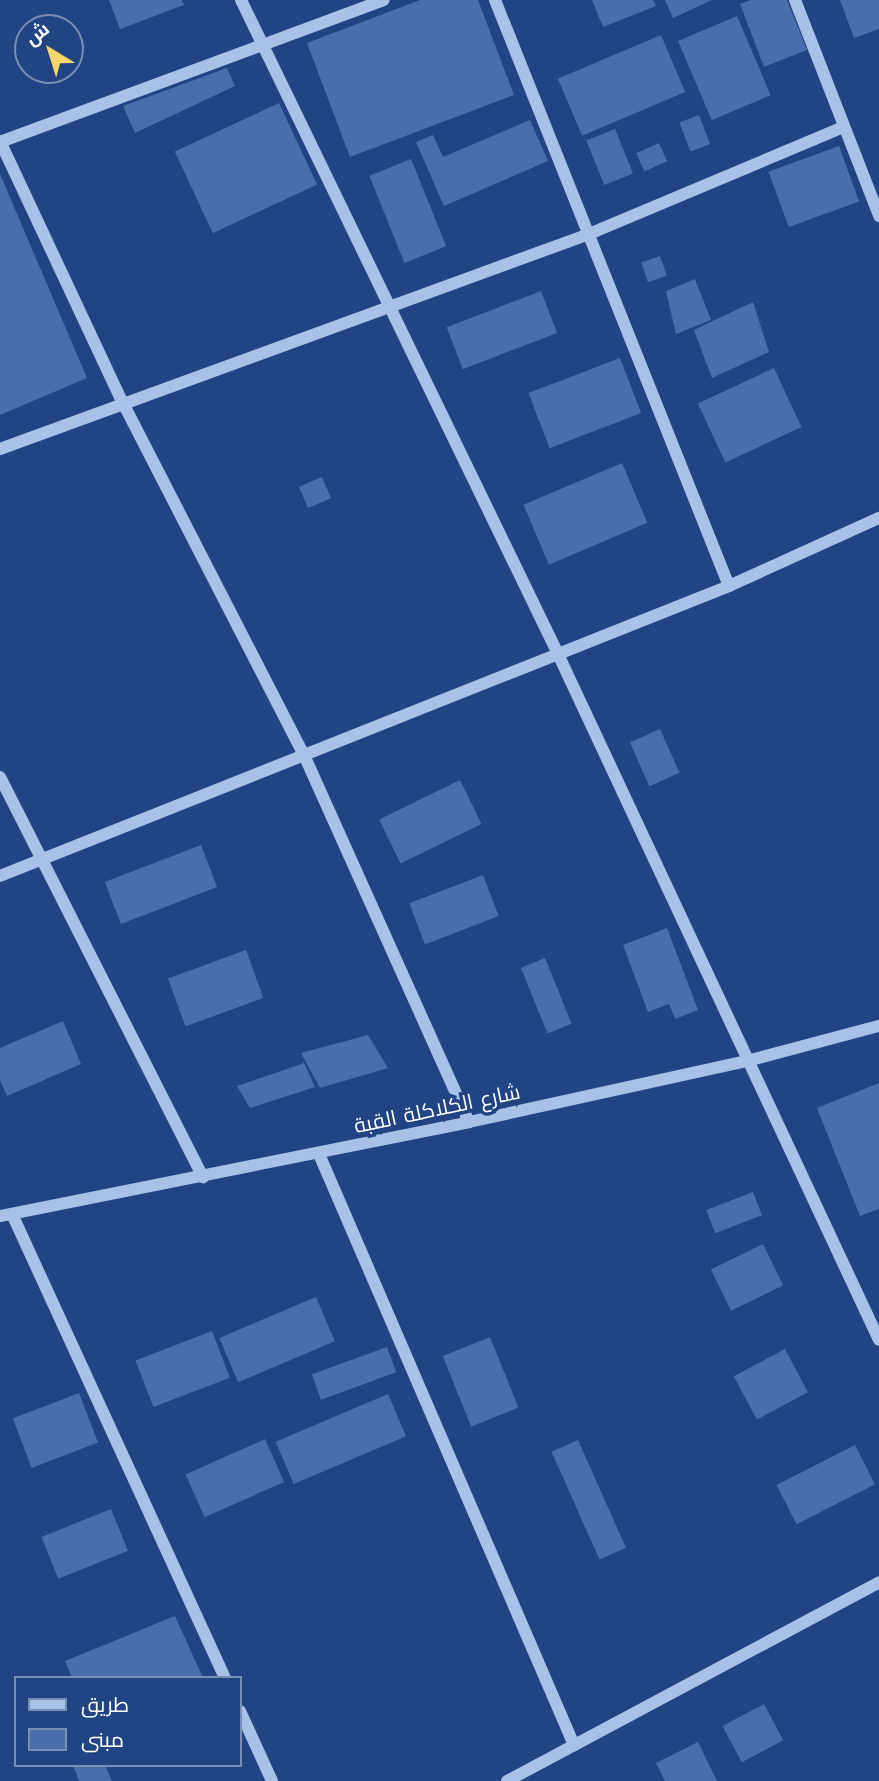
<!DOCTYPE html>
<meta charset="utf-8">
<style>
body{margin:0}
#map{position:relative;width:879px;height:1781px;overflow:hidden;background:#204582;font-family:"Work Sans",Cairo,sans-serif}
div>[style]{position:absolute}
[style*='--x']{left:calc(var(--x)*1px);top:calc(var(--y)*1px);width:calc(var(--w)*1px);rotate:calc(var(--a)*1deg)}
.building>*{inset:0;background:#496fab;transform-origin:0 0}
.minor>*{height:12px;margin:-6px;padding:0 6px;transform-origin:6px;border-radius:6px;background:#a7c1e8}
span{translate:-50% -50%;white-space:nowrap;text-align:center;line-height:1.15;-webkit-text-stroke:7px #204582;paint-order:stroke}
.street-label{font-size:21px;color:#fff}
.legend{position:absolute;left:14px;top:1676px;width:228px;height:91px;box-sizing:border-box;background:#204582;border:2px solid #798fb4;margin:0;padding:9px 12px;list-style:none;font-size:21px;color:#fff}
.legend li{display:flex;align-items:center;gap:14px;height:35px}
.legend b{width:35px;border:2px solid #798fb4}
.north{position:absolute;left:14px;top:14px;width:70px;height:70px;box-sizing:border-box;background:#204582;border:2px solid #798fb4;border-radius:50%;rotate:322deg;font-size:19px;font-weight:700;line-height:28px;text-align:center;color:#fff}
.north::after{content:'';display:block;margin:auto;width:24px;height:32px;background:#f6d668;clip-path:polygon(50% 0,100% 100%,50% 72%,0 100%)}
</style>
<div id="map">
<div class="building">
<div style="clip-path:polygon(109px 0,182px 0,184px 5px,120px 29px)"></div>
<div style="clip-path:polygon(420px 0,478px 0,514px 95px,350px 157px,307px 43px)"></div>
<div style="clip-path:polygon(592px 0,653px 0,656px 6px,603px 27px)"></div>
<div style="clip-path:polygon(665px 0,712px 0,673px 18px)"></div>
<div style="clip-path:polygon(751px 0,787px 0,807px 50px,764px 67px,740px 4px)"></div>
<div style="clip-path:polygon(840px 0,879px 0,879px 29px,854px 38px)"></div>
<div style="left:737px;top:16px;width:86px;height:64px;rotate:67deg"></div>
<div style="left:661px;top:35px;width:62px;height:112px;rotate:67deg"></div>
<div style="clip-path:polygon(227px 68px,235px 86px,135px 133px,123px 106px)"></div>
<div style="left:279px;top:103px;width:90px;height:115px;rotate:65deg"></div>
<div style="left:699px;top:115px;width:31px;height:21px;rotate:69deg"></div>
<div style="clip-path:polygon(530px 120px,548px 161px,444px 206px,416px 142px,433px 135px,443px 157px)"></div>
<div style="left:615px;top:129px;width:48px;height:31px;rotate:68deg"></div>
<div style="left:659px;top:143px;width:20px;height:25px;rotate:66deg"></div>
<div style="left:839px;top:146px;width:59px;height:75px;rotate:70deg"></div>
<div style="left:411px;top:159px;width:94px;height:45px;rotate:68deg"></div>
<div style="clip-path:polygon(0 174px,87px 378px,0 415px)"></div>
<div style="left:660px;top:256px;width:21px;height:20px;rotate:71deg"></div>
<div style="clip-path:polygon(695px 279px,711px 320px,676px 334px,666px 291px)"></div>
<div style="left:541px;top:291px;width:45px;height:101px;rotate:69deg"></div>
<div style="clip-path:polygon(753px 302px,769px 352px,712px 378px,694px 330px)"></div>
<div style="left:620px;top:358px;width:59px;height:98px;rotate:69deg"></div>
<div style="left:774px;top:368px;width:65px;height:84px;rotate:65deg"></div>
<div style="left:622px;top:463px;width:65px;height:107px;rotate:67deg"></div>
<div style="left:322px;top:477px;width:23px;height:25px;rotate:67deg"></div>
<div style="left:660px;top:729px;width:48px;height:33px;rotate:66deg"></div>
<div style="left:460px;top:780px;width:49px;height:90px;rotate:64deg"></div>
<div style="left:201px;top:845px;width:45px;height:103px;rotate:69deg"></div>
<div style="left:483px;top:875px;width:44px;height:79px;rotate:69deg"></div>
<div style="clip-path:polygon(667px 928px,698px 1010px,675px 1019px,669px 1004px,648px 1012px,623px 945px)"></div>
<div style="left:246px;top:950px;width:51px;height:83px;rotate:70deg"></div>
<div style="left:545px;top:958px;width:71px;height:26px;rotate:68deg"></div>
<div style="clip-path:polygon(63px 1021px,81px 1064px,7px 1096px,0 1080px,0 1048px)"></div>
<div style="clip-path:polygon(368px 1035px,388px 1068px,320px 1088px,301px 1053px)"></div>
<div style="clip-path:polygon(304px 1063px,315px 1087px,250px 1108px,237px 1086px)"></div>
<div style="clip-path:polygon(879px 1083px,879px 1209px,860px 1216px,817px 1108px)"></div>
<div style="left:753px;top:1192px;width:25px;height:50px;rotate:69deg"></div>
<div style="left:763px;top:1244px;width:46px;height:58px;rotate:64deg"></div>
<div style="left:316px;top:1297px;width:48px;height:105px;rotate:67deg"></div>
<div style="left:212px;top:1331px;width:50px;height:82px;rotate:69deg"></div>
<div style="left:490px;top:1337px;width:76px;height:51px;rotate:68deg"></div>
<div style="left:387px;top:1347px;width:27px;height:80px;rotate:70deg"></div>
<div style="left:785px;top:1349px;width:49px;height:58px;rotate:62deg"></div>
<div style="left:79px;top:1393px;width:53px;height:71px;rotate:69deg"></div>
<div style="left:388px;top:1394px;width:46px;height:122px;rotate:67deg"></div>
<div style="left:265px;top:1439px;width:47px;height:87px;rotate:66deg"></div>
<div style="left:578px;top:1440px;width:118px;height:29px;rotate:66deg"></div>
<div style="left:855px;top:1445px;width:44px;height:88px;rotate:63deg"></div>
<div style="left:111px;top:1509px;width:45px;height:75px;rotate:68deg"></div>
<div style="clip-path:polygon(175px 1616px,203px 1678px,72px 1678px,65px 1661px)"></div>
<div style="left:764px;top:1704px;width:41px;height:47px;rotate:62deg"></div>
<div style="clip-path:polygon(698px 1742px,717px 1781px,665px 1781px,656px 1763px)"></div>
<div style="clip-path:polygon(73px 1765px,105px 1765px,112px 1781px,79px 1781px)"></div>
</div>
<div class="minor">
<div style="--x:241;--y:0;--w:727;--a:64.14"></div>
<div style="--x:558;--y:654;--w:757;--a:64.92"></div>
<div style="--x:495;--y:0;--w:631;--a:68.23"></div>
<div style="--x:795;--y:0;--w:232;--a:68.7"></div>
<div style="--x:0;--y:141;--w:289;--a:64.9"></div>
<div style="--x:123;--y:403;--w:396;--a:62.8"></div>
<div style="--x:304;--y:755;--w:402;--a:65.8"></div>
<div style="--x:0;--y:142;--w:409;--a:-20.3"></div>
<div style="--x:0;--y:449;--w:627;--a:-20.05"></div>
<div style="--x:589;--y:234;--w:276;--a:-22.8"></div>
<div style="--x:0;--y:777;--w:449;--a:63.1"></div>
<div style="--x:0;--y:876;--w:785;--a:-21.69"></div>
<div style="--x:729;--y:586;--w:165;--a:-24.4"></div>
<div style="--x:319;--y:1154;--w:644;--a:66.66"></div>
<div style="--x:12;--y:1214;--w:511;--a:65.34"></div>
<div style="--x:0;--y:1216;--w:478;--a:-11.3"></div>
<div style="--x:469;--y:1122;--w:285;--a:-12.4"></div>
<div style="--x:747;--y:1061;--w:137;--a:-14.9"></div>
<div style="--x:240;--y:1711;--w:77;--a:65.4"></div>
<div style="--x:507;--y:1781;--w:422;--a:-28.1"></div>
</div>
<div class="street-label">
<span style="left:437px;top:1109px;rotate:-12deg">شارع الكلاكلة القبة</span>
</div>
<ul class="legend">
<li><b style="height:9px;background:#a7c1e8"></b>طريق</li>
<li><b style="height:19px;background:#496fab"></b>مبنى</li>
</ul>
<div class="north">ش</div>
</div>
